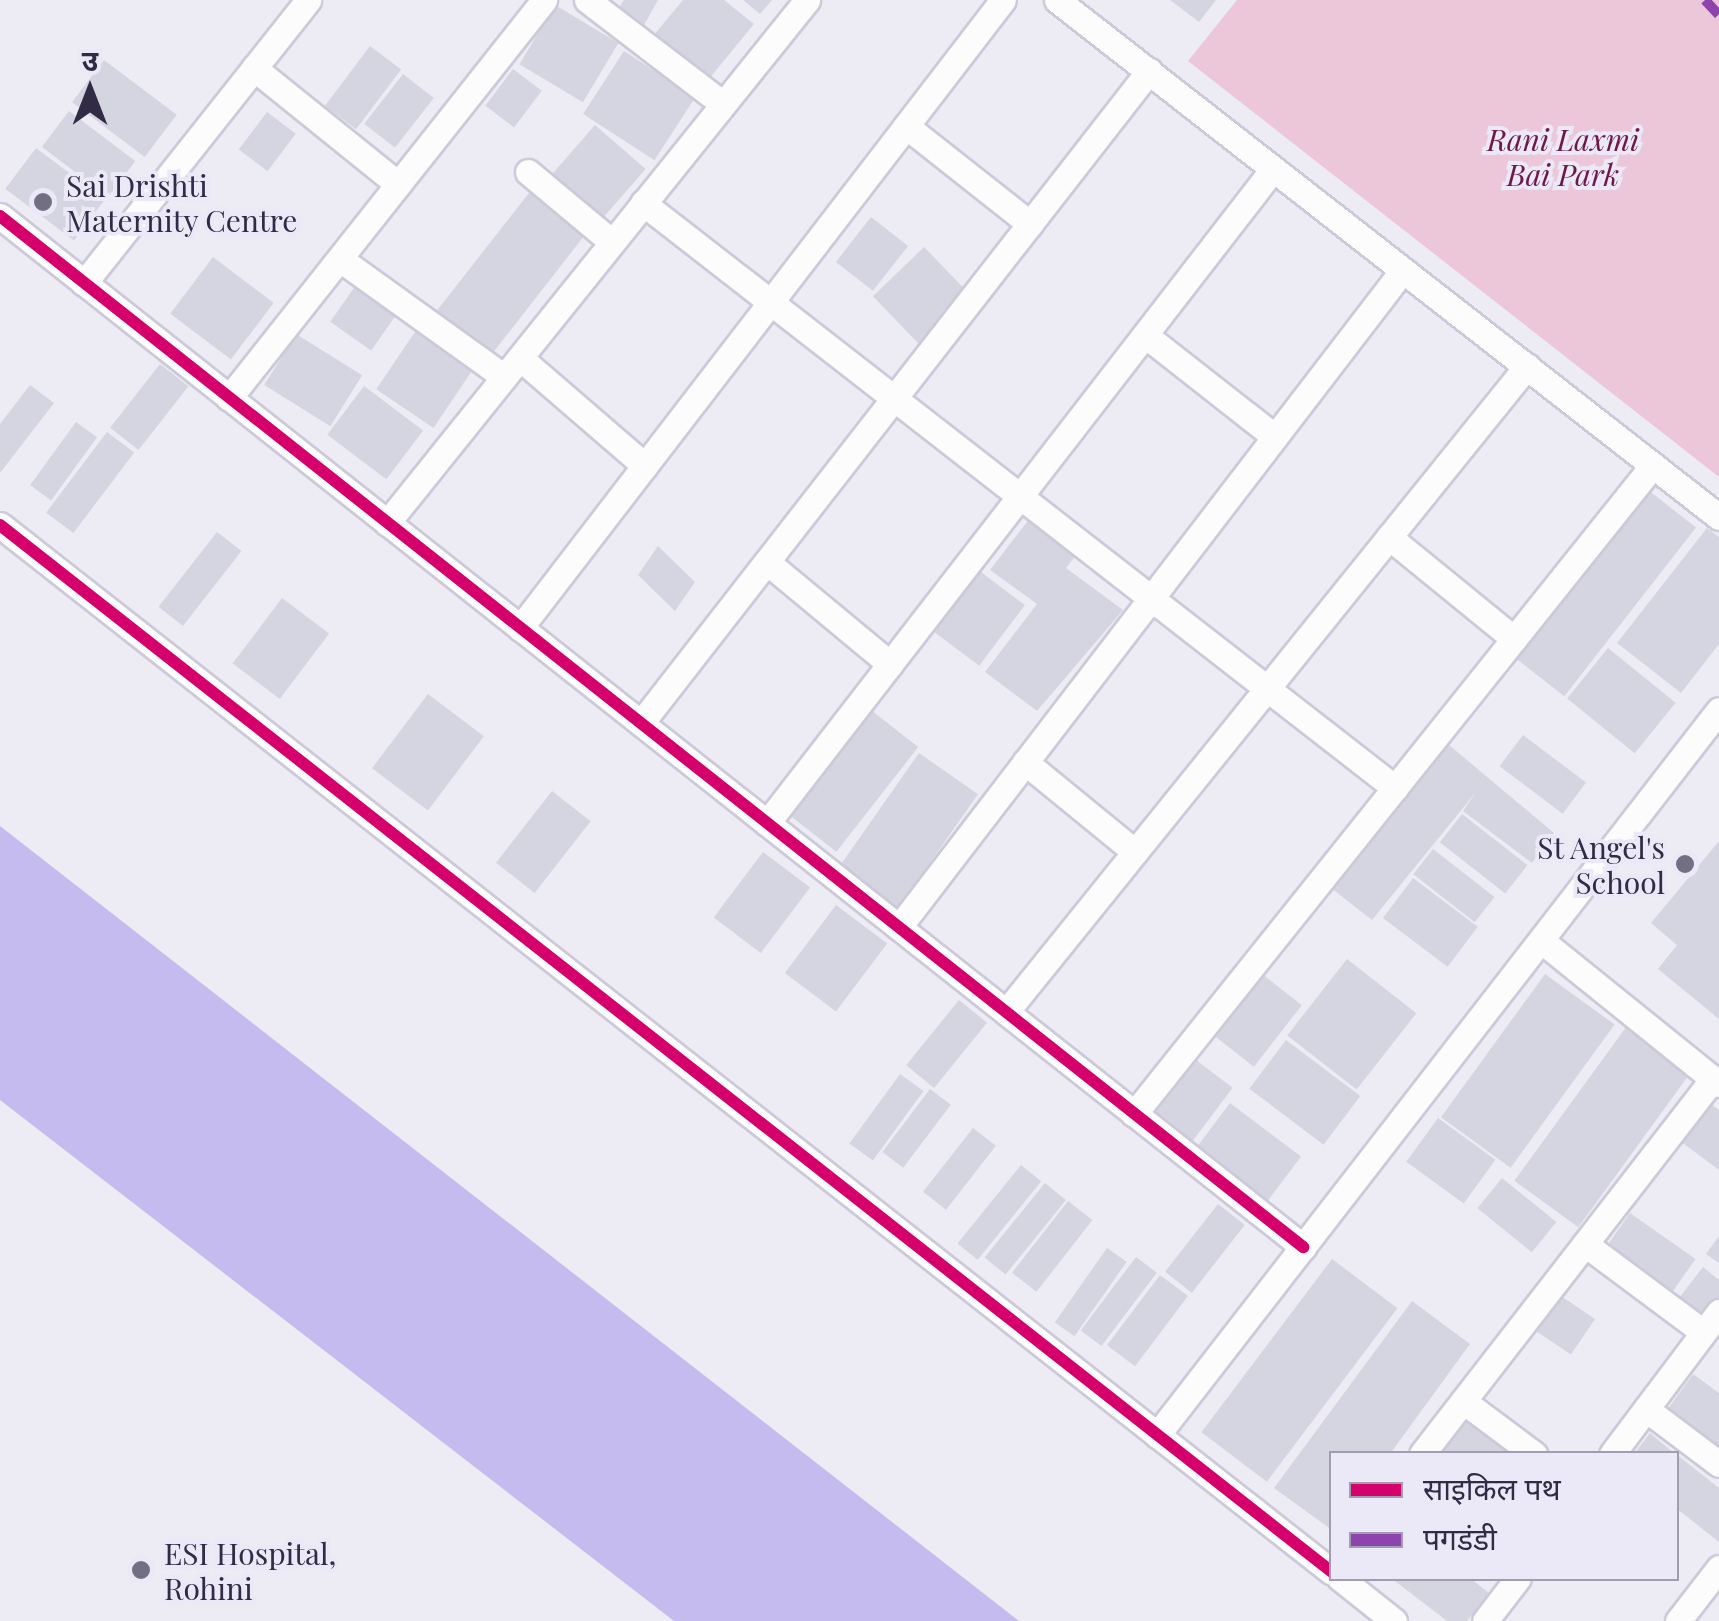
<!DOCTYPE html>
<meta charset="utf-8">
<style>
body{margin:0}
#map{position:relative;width:1719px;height:1621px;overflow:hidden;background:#edecf4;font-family:"Playfair Display","Noto Sans Devanagari",serif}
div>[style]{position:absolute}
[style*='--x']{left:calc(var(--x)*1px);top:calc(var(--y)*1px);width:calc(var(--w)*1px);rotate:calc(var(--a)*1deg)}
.green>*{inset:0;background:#ecc7d9}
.water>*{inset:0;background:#c5bbee}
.building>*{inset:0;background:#d5d5e2;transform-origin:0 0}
.roads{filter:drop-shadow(2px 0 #ccc9d9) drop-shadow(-2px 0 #ccc9d9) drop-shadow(0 2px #ccc9d9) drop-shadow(0 -2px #ccc9d9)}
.minor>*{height:25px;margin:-12.5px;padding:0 12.5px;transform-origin:12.5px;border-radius:12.5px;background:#fcfcfd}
.quiet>*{height:10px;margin-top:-5px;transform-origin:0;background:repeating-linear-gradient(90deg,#8e44ad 0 20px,transparent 0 30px)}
.cycleway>*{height:12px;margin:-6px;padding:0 6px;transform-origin:6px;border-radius:6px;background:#d6006c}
.dots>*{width:28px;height:28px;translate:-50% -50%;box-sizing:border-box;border:5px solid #ebe8f7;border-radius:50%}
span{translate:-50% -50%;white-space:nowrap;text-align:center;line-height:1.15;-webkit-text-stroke:8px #ebe8f7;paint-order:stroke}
.park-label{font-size:30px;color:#701746;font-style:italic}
.poi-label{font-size:30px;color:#312b46}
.left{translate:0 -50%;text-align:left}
.right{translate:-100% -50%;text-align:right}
.legend{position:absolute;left:1329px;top:1451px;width:350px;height:130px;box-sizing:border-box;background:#ebe8f7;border:2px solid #a19cb0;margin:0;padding:12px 18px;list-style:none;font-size:30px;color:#312b46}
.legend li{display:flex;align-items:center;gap:20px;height:50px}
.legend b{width:50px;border:2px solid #a19cb0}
.north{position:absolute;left:40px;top:40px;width:100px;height:100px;-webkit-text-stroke:8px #ebe8f7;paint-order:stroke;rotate:0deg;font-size:28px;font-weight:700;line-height:40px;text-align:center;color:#312b46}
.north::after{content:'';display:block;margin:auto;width:35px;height:45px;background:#312b46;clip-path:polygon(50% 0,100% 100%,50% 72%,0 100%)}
</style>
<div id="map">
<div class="green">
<div style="clip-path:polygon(1237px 0,1719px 0,1719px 477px,1188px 61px)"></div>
</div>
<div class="water">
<div style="clip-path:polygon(0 826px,1019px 1621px,674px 1621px,0 1100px)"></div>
</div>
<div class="building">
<div style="clip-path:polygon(624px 0,658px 0,643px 27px,617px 11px)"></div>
<div style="clip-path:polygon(683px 0,724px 0,754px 24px,708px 80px,653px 36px)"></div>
<div style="clip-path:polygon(743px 0,772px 0,760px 14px)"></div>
<div style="clip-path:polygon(1170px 0,1216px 0,1199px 22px)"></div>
<div style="left:555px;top:5px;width:74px;height:69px;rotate:31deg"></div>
<div style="left:370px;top:46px;width:39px;height:75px;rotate:37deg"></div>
<div style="left:624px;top:51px;width:85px;height:75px;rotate:33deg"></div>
<div style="left:104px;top:60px;width:91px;height:53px;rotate:37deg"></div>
<div style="left:513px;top:69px;width:36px;height:46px;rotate:37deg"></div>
<div style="left:403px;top:74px;width:39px;height:63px;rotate:38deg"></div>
<div style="left:69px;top:111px;width:83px;height:45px;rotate:37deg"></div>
<div style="left:267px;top:112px;width:36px;height:47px;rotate:37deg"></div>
<div style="left:595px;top:125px;width:67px;height:77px;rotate:41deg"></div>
<div style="left:36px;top:148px;width:86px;height:51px;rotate:37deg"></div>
<div style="left:532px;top:189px;width:70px;height:160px;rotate:38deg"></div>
<div style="left:871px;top:217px;width:47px;height:57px;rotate:38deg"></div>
<div style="left:924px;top:247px;width:69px;height:71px;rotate:46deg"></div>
<div style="left:213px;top:257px;width:76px;height:71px;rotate:37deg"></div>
<div style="left:356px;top:285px;width:50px;height:45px;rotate:35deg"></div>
<div style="left:421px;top:323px;width:69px;height:80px;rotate:34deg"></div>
<div style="left:296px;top:334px;width:78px;height:60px;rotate:32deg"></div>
<div style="left:160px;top:364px;width:36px;height:81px;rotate:38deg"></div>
<div style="clip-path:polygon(30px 385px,54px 403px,0 473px,0 424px)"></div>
<div style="left:364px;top:386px;width:74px;height:61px;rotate:37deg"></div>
<div style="left:76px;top:422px;width:26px;height:78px;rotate:36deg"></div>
<div style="left:107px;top:432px;width:34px;height:101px;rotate:37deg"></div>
<div style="left:1648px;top:490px;width:61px;height:214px;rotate:38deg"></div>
<div style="clip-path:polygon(1033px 514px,1080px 550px,1066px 568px,1123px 610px,1037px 711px,985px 672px,1037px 604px,990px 570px)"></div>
<div style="clip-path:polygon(1707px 528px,1719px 537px,1719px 644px,1681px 693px,1617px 643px)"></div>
<div style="left:217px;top:532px;width:31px;height:95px;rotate:38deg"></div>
<div style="clip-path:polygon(658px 546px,695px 582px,675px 611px,638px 575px)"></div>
<div style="left:977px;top:569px;width:60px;height:76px;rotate:37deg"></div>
<div style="left:282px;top:598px;width:59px;height:82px;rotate:37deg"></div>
<div style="left:1608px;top:648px;width:87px;height:65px;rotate:39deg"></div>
<div style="left:428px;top:694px;width:70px;height:93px;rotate:37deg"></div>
<div style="left:867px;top:707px;width:65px;height:133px;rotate:38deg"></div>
<div style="left:1523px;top:735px;width:79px;height:39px;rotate:37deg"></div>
<div style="clip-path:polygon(1443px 740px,1554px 833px,1532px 863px,1463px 811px,1476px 792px,1372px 920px,1326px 884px)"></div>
<div style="left:919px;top:753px;width:72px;height:142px;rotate:35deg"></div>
<div style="left:552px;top:791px;width:49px;height:91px;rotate:38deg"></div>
<div style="left:1462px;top:814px;width:83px;height:36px;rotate:38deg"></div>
<div style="clip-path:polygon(1719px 841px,1719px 1019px,1658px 969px,1677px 945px,1651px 923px)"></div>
<div style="left:1433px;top:849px;width:78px;height:32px;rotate:38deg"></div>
<div style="left:763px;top:852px;width:59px;height:82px;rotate:37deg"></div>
<div style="left:1413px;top:878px;width:81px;height:50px;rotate:37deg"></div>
<div style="left:836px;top:905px;width:64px;height:85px;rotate:37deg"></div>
<div style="left:1347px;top:959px;width:88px;height:97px;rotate:38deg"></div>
<div style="left:1253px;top:967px;width:62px;height:78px;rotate:38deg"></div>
<div style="left:1545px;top:974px;width:86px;height:177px;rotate:36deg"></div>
<div style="left:959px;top:1000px;width:36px;height:84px;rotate:39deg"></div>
<div style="left:1629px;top:1023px;width:79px;height:195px;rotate:36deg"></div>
<div style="left:1286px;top:1040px;width:93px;height:61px;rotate:37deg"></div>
<div style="left:1184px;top:1051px;width:61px;height:67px;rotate:37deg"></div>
<div style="left:900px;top:1074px;width:29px;height:86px;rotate:36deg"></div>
<div style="left:930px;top:1089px;width:26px;height:79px;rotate:37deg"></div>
<div style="clip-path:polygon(1704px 1099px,1719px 1110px,1719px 1170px,1676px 1138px)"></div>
<div style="left:1230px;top:1103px;width:89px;height:58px;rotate:37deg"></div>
<div style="left:1438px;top:1118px;width:71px;height:54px;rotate:36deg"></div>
<div style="left:973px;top:1128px;width:29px;height:81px;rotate:38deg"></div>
<div style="left:1021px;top:1165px;width:26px;height:101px;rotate:39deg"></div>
<div style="left:1502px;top:1178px;width:70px;height:39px;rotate:39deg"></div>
<div style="left:1045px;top:1183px;width:27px;height:96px;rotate:39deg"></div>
<div style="left:1068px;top:1201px;width:31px;height:91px;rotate:38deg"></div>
<div style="left:1218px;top:1204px;width:34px;height:86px;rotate:38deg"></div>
<div style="left:1630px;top:1213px;width:80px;height:49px;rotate:35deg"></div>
<div style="clip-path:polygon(1719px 1236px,1719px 1263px,1706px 1254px)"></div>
<div style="left:1107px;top:1248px;width:24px;height:91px;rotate:35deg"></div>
<div style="left:1136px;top:1257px;width:26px;height:92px;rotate:37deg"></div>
<div style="left:1332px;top:1259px;width:82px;height:217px;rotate:37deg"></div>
<div style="clip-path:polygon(1703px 1267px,1719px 1280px,1719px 1306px,1701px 1329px,1672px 1307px)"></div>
<div style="left:1160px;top:1275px;width:35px;height:88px;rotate:37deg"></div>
<div style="left:1561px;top:1296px;width:41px;height:43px;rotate:34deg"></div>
<div style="clip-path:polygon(1412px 1301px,1470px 1344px,1390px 1454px,1332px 1454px,1332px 1530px,1274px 1488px)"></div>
<div style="clip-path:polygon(1693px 1374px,1719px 1393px,1719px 1457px,1662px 1417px)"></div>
<div style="clip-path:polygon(1466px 1409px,1522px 1454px,1431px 1454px)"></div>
<div style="clip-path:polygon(1650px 1433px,1675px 1454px,1634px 1454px)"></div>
<div style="clip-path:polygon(1676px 1454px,1719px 1488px,1719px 1542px,1676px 1508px)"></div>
<div style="clip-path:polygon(1391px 1578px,1470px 1578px,1489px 1593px,1467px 1621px,1447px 1621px)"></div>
</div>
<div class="roads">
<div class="minor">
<div style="--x:587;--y:0;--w:171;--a:37.4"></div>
<div style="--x:1057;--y:0;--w:840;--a:37.99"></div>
<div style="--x:254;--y:68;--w:185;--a:38.9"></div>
<div style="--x:906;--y:126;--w:158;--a:38.3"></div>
<div style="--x:528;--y:172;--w:109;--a:39.8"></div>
<div style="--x:643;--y:203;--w:953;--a:37.88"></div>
<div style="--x:0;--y:216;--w:1662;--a:38.35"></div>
<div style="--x:340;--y:259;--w:202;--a:35.7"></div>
<div style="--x:84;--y:283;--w:361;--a:-51.6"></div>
<div style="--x:1145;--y:335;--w:165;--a:38.1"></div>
<div style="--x:520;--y:358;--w:165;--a:40.8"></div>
<div style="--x:229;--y:398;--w:508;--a:-51.64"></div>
<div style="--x:387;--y:523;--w:671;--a:-51.23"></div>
<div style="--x:0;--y:525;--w:1694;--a:38.17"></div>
<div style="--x:1389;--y:537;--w:161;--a:39.2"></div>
<div style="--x:767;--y:562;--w:160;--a:39.7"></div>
<div style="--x:520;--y:628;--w:792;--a:-52.44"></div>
<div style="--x:641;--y:723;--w:827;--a:-52.08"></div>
<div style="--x:1025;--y:762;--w:142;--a:39.3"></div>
<div style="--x:767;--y:823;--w:827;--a:-52.27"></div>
<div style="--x:899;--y:927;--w:828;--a:-52.51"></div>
<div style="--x:1542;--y:941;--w:228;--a:38.9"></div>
<div style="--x:1006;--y:1012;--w:830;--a:-51.11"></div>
<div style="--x:1134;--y:1114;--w:831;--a:-51.35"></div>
<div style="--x:1585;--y:1244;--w:147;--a:36.7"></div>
<div style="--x:1463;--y:1401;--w:89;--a:36.7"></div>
<div style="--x:1646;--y:1409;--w:91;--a:37"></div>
<div style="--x:1157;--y:1435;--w:917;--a:-52.22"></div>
<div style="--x:1422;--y:1454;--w:475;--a:-52.2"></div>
<div style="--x:1612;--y:1454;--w:178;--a:-53"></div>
<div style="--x:1340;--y:1578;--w:69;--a:38.5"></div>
<div style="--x:1485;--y:1621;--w:54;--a:-52.5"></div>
<div style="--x:1678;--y:1621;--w:67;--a:-52.3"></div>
</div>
</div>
<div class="quiet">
<div style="--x:1705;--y:0;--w:21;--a:47"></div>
</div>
<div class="cycleway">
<div style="--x:0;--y:216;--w:1662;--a:38.35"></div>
<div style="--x:0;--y:525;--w:1694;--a:38.17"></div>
</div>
<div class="dots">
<div style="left:43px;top:202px;background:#736f83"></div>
<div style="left:1685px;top:864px;background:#736f83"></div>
<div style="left:141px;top:1570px;background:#736f83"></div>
</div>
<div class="park-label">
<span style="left:1563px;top:156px">Rani Laxmi<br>Bai Park</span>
</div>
<div class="poi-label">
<span class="left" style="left:66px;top:202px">Sai Drishti<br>Maternity Centre</span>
<span class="right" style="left:1665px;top:864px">St Angel's<br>School</span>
<span class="left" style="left:164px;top:1570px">ESI Hospital,<br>Rohini</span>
</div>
<ul class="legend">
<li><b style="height:12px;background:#d6006c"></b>साइकिल पथ</li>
<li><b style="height:12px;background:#8e44ad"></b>पगडंडी</li>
</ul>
<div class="north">उ</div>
</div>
